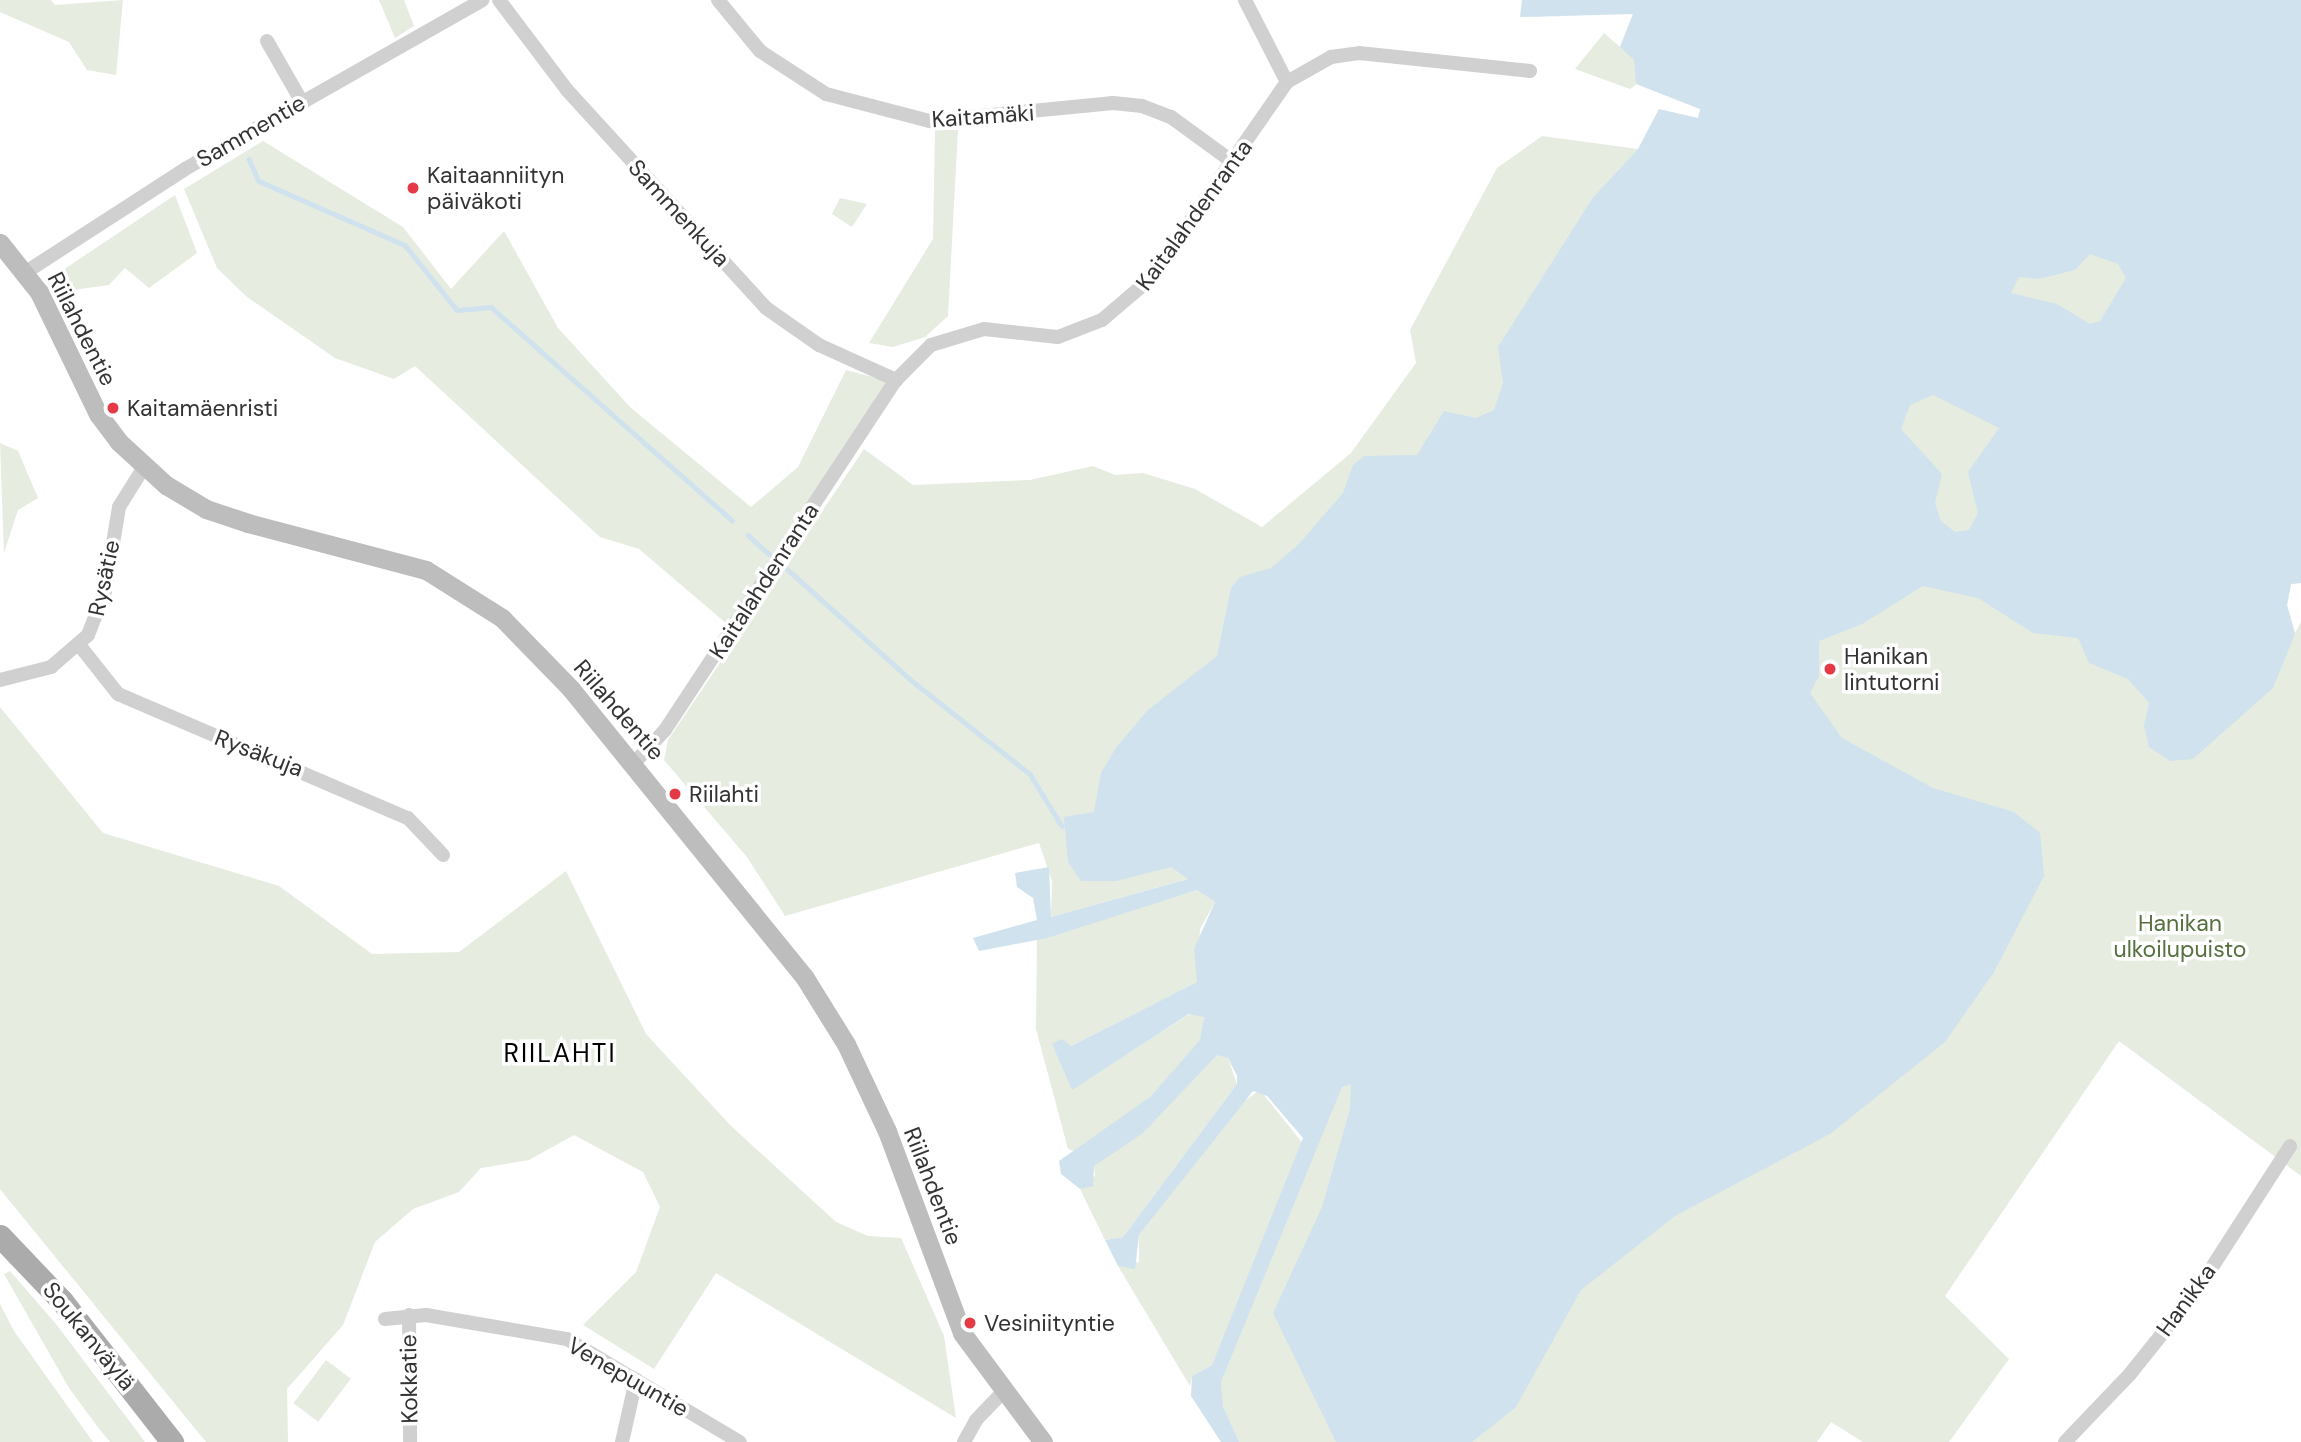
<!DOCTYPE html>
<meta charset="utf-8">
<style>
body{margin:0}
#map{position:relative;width:2301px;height:1442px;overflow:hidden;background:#fff;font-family:"DM Sans",sans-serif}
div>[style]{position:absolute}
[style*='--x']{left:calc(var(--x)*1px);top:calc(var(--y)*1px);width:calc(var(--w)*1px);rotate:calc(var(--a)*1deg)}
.green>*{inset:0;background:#e6ecdf;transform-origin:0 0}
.water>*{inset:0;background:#cfe2ee}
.stream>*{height:4.5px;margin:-2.25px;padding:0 2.25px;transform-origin:2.25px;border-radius:2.25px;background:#cfe2ee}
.street>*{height:14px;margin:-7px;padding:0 7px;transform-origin:7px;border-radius:7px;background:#d0d0d0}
.secondary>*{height:19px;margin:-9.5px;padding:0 9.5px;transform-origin:9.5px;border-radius:9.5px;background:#bdbdbd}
.primary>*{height:23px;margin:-11.5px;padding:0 11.5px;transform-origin:11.5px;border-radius:11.5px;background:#ababab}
.dots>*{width:19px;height:19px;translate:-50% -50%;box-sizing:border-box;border:4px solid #fff;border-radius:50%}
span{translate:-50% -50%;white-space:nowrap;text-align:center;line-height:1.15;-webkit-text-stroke:7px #fff;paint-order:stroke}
.street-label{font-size:23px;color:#333}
.poi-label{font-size:23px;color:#333}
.left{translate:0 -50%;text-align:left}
.park-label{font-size:23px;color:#56703f}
.quarter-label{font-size:26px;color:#000;letter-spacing:2px}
</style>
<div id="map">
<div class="green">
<div style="clip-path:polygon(0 0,51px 0,55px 5px,123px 0,116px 75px,87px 70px,69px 42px,0 12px)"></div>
<div style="clip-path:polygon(379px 0,404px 0,414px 26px,395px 38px)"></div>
<div style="clip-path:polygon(1633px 14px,1700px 109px,1637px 84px,1630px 89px,1575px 69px,1604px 33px,1620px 47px)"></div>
<div style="clip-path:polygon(935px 130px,958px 130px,948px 316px,925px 337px,893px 347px,869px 343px,933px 239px)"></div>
<div style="clip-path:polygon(1542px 136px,1638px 149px,1594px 196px,1691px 357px,1274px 855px,1051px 917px,1052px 881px,1039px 843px,785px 916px,747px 857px,664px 760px,668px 740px,864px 449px,913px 485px,1030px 480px,1093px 466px,1115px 475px,1143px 473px,1195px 489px,1262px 527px,1351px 453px,1416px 363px,1410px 330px,1497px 168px)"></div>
<div style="clip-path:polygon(263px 141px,403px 227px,451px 289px,504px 231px,558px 328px,631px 408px,751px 507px,798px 467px,846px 370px,887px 381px,727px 624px,639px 549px,600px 537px,415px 366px,394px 379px,335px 358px,247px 297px,217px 268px,184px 189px)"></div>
<div style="clip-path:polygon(2096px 188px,2258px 565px,2301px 583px,2291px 584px,2287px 605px,2295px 633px,2301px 622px,2301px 1176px,2119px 1041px,1945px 1296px,2009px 1359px,1949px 1442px,1863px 1442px,1831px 1422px,1817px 1442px,1221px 1442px,1221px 1382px,1318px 1138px,1260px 1071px,1611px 707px)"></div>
<div style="clip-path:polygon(175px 195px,197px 253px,149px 288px,125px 268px,109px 285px,66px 291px,57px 274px)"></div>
<div style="clip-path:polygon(840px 198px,867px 204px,852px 227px,832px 214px)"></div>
<div style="clip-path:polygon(0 443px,18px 451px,38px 498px,18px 510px,4px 553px)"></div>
<div style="clip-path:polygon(0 707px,103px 833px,279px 886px,372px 954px,459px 952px,566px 871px,646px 1034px,731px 1126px,836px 1222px,868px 1236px,901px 1238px,944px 1336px,956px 1418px,716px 1273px,654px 1369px,583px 1325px,636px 1272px,660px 1207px,643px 1172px,574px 1135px,529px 1160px,481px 1168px,459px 1192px,413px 1209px,375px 1242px,343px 1325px,287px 1389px,288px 1442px,206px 1442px,0 1189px)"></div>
<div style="clip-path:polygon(1198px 890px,1215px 902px,1200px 929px,1197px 982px,1071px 1046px,1072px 1089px,1190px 1014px,1204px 1016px,1201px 1040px,1150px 1097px,1080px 1153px,1068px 1149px,1036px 1029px,1037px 937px)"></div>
<div style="clip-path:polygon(1217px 1054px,1228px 1058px,1237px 1084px,1123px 1237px,1105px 1240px,1080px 1189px,1095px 1176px,1094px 1166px)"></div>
<div style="clip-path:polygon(1260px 1090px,1304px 1145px,1212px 1365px,1192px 1376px,1190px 1386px,1118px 1266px,1139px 1262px,1139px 1235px,1243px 1102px)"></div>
<div style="clip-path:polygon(10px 1271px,56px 1324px,145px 1442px,110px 1442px,100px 1430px,69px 1388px,4px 1274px)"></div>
<div style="clip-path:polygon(0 1304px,14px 1331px,93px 1442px,0 1442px)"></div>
<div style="left:326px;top:1360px;width:31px;height:54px;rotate:37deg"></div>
</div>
<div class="water">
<div style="clip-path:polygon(evenodd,1522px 0,2301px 0,2301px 583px,2291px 584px,2287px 605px,2295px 634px,2273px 688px,2193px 759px,2170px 761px,2149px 747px,2144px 726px,2149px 703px,2128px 679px,2089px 663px,2078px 638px,2033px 633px,1978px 598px,1923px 586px,1862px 624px,1819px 641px,1819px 676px,1810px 693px,1842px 738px,1933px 788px,2014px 812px,2040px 833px,2044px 876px,1994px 972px,1945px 1042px,1830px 1134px,1675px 1216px,1581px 1290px,1516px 1407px,1472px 1442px,1336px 1442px,1273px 1313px,1322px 1207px,1350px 1109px,1351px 1084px,1342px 1087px,1221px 1382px,1223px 1407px,1239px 1442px,1221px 1442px,1191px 1396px,1192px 1376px,1212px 1365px,1303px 1138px,1267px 1096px,1253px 1091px,1139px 1235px,1135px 1269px,1118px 1266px,1105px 1240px,1123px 1237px,1237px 1084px,1237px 1076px,1228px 1058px,1217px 1055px,1143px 1133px,1094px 1166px,1093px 1186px,1080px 1189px,1061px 1174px,1059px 1161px,1150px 1097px,1200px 1040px,1204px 1017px,1189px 1014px,1072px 1090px,1052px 1044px,1062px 1039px,1071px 1046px,1197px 982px,1194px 949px,1215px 902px,1197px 890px,1047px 938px,979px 951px,973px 938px,1037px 920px,1033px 898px,1017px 887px,1015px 873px,1049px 867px,1051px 917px,1188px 879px,1171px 867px,1116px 881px,1081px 881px,1068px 862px,1064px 817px,1094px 812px,1101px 773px,1117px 746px,1148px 710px,1217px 656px,1231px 588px,1240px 577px,1271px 568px,1298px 545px,1343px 493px,1353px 465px,1364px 456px,1417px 455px,1444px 411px,1476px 418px,1494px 410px,1503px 383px,1498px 347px,1594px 196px,1638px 149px,1659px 109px,1698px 118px,1700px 109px,1636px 84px,1634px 60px,1620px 47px,1633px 14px,1520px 17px,1522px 0,2090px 254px,2118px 264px,2126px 278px,2100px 321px,2090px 324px,2057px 304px,2011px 293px,2019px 277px,2038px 279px,2075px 270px,2090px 254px,1522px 0,1933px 395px,1999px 428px,1968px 472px,1978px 513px,1969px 530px,1955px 532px,1941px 521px,1935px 503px,1942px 474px,1901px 429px,1910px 405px,1933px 395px)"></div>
</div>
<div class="stream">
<div style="--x:249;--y:159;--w:24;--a:66"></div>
<div style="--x:259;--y:181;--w:159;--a:23.7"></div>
<div style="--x:405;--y:245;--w:83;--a:51.3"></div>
<div style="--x:457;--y:310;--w:34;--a:-5"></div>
<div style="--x:491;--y:307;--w:322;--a:41.5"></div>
<div style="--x:748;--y:535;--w:28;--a:42"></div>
<div style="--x:787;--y:569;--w:166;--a:41.8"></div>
<div style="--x:911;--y:680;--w:152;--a:38.3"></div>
<div style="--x:1030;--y:774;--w:61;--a:58.4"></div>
</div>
<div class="street">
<div style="--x:499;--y:0;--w:113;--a:52.9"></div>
<div style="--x:567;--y:90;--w:295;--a:47.6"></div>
<div style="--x:766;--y:308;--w:65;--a:34.9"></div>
<div style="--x:819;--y:345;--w:85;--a:24.4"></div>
<div style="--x:718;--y:0;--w:66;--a:50.5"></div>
<div style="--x:760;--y:51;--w:79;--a:33.1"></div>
<div style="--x:826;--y:94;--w:107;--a:14.6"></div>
<div style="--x:930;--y:121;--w:184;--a:-5.6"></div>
<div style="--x:1113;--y:103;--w:29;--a:6"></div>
<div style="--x:1142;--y:106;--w:31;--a:21"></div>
<div style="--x:1171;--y:117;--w:73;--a:36.1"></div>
<div style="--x:1245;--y:0;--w:92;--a:62.9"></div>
<div style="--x:267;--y:41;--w:70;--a:60.2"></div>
<div style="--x:26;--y:272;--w:189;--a:-32.9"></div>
<div style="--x:185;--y:169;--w:342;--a:-29.6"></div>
<div style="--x:80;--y:646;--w:61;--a:51.6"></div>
<div style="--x:118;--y:694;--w:315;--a:23.2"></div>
<div style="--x:408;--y:818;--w:51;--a:46.6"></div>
<div style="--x:0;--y:680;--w:53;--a:-14.3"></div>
<div style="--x:51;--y:667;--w:49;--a:-40.9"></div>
<div style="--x:88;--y:635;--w:47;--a:-68.9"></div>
<div style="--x:105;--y:591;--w:85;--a:-80.5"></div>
<div style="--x:119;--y:507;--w:47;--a:-58"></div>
<div style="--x:634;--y:763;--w:45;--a:-46.8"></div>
<div style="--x:665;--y:730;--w:419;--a:-56.6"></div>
<div style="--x:896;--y:380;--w:49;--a:-45"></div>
<div style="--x:931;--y:345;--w:55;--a:-16.8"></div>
<div style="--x:984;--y:329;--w:74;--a:6.2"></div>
<div style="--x:1058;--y:337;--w:47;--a:-21.1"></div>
<div style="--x:1102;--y:320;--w:63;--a:-40.5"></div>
<div style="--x:1150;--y:279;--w:240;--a:-55.2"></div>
<div style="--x:1287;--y:82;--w:51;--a:-29.6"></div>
<div style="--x:1331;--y:57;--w:28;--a:-8"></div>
<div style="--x:1359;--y:53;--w:172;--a:6"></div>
<div style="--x:409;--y:1315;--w:127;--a:89.5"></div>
<div style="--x:385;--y:1319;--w:41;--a:-5.6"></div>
<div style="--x:426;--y:1315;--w:143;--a:9.7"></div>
<div style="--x:567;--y:1339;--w:201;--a:30.8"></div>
<div style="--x:622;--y:1442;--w:64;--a:-77.3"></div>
<div style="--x:964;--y:1442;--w:25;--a:-61"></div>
<div style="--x:976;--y:1420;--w:39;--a:-46"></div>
<div style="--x:2065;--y:1442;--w:94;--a:-46.3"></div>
<div style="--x:2130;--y:1374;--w:109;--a:-51.3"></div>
<div style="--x:2198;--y:1289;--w:170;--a:-57.2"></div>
</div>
<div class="secondary">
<div style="--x:0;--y:243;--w:63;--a:51.5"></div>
<div style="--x:39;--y:292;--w:136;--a:64.2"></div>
<div style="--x:98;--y:414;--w:35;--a:53"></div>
<div style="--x:119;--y:442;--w:64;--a:42.5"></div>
<div style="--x:166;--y:485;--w:47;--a:31"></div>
<div style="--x:206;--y:509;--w:44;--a:18.4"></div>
<div style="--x:248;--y:523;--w:184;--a:14.8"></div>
<div style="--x:426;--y:570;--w:90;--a:32.3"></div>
<div style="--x:502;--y:618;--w:99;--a:45.8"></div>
<div style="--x:571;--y:689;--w:372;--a:51"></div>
<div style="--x:805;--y:978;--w:78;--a:58.2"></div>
<div style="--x:846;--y:1044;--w:96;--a:64.8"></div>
<div style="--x:887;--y:1131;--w:215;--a:69.6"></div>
<div style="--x:962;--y:1333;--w:136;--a:53.4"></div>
</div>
<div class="primary">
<div style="--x:0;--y:1236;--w:90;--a:46.4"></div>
<div style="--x:62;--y:1301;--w:179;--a:52"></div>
</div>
<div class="dots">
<div style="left:413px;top:188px;background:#e63946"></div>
<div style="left:113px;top:408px;background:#e63946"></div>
<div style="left:1830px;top:669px;background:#e63946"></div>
<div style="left:675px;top:794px;background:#e63946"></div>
<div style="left:970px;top:1323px;background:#e63946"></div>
</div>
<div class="street-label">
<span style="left:983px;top:116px;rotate:-4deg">Kaitamäki</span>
<span style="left:251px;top:131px;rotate:-30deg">Sammentie</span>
<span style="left:679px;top:213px;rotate:47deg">Sammenkuja</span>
<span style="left:1194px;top:215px;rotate:-54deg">Kaitalahdenranta</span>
<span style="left:82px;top:329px;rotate:63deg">Riilahdentie</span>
<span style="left:104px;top:578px;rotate:-78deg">Rysätie</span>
<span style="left:764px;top:581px;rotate:-57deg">Kaitalahdenranta</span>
<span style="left:619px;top:710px;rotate:49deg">Riilahdentie</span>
<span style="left:259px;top:753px;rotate:21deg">Rysäkuja</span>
<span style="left:933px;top:1186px;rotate:69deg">Riilahdentie</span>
<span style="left:2186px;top:1300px;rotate:-54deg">Hanikka</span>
<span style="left:89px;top:1336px;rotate:51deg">Soukanväylä</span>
<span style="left:628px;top:1377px;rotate:30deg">Venepuuntie</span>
<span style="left:409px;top:1379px;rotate:-91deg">Kokkatie</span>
</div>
<div class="poi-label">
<span class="left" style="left:427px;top:188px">Kaitaanniityn<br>päiväkoti</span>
<span class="left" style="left:127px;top:408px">Kaitamäenristi</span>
<span class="left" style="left:1844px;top:669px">Hanikan<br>lintutorni</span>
<span class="left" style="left:689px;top:794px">Riilahti</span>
<span class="left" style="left:984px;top:1323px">Vesiniityntie</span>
</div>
<div class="park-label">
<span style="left:2180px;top:936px">Hanikan<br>ulkoilupuisto</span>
</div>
<div class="quarter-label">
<span style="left:560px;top:1054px">RIILAHTI</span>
</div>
</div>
